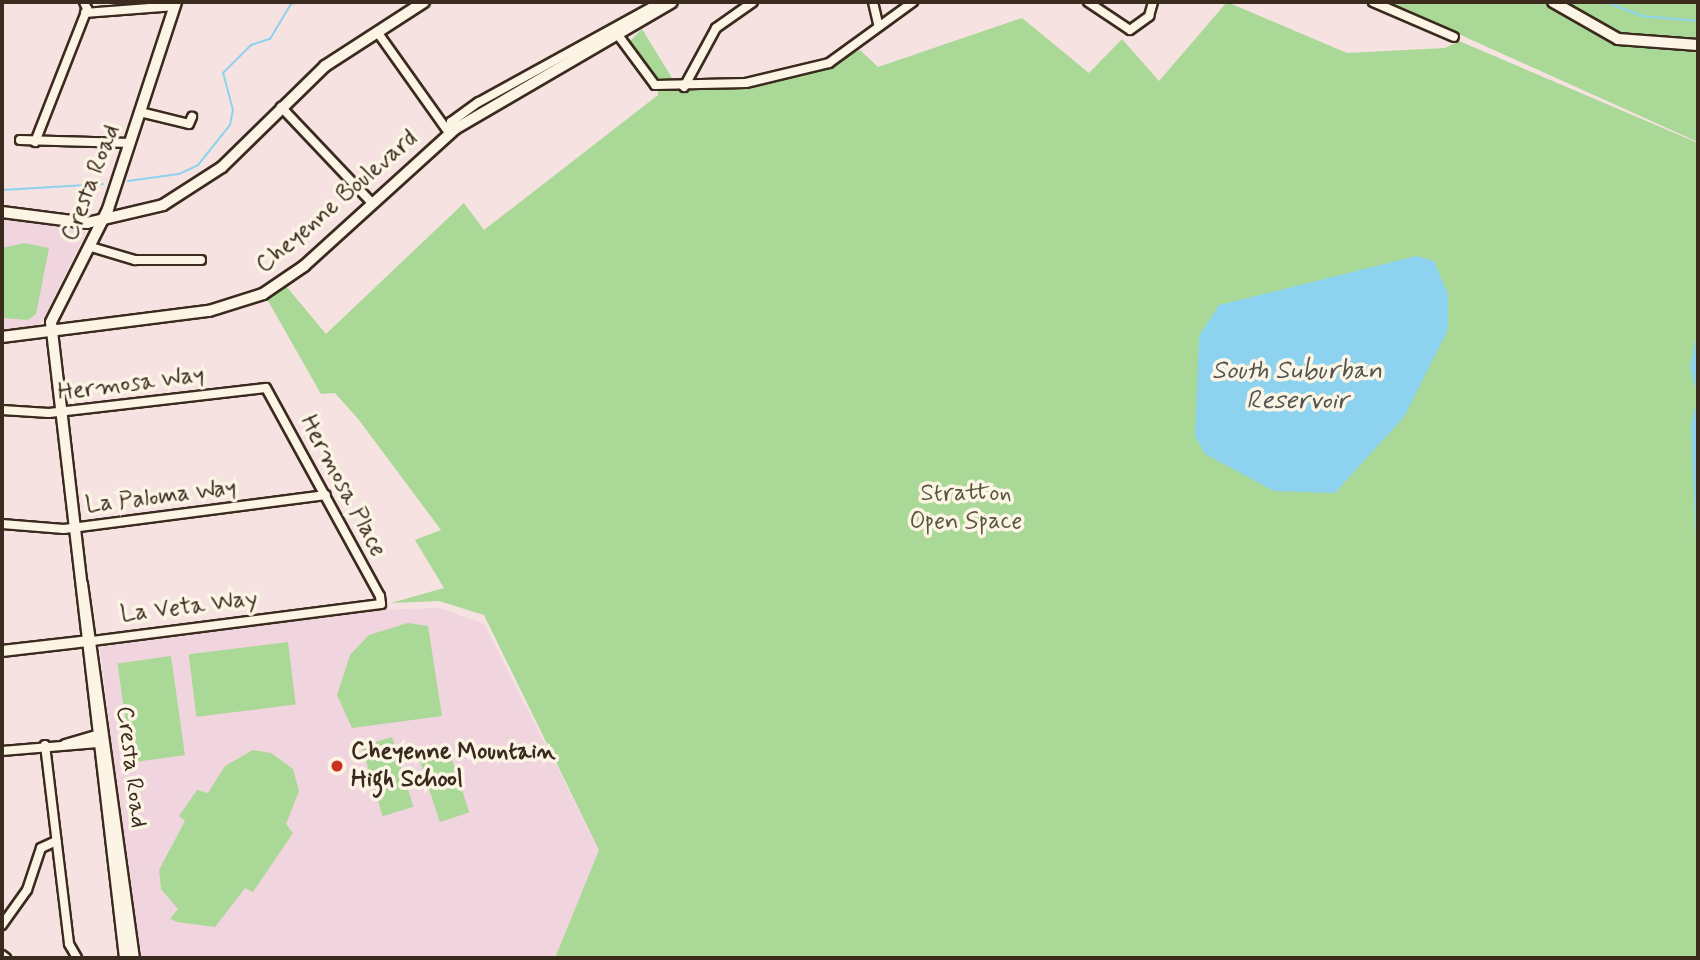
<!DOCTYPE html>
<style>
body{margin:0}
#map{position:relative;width:1700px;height:960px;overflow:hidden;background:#f5e2e1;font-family:Mynerve,sans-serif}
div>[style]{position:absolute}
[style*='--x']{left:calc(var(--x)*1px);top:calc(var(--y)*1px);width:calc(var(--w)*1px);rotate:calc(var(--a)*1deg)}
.built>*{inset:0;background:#f0d4de}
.green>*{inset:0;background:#aad897;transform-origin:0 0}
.water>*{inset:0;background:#8dd3ef}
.stream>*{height:2px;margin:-1px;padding:0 1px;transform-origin:1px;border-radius:1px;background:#8dd3ef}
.roads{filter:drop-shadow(2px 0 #3b2a1e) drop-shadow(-2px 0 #3b2a1e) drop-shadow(0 2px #3b2a1e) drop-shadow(0 -2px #3b2a1e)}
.street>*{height:8px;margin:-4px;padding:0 4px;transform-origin:4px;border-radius:4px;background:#fcf5e5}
.secondary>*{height:10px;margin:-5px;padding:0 5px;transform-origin:5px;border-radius:5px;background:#fcf5e5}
.dots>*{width:19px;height:19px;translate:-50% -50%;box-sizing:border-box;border:4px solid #fcf5e5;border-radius:50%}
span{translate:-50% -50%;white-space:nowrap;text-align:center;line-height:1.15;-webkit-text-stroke:7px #fcf5e5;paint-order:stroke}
.street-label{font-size:24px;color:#3b2a1e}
.park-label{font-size:24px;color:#57563c}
.poi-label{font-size:24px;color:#3b2a1e;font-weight:700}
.left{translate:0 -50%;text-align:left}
.water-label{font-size:26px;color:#505452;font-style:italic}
.frame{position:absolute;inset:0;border:4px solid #3b2a1e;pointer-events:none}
</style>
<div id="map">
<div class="built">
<div style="clip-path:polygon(2px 218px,86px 232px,40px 325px,2px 329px)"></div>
<div style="clip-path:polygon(440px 608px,484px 624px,599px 850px,555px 958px,138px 958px,100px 647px,377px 610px)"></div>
</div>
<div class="green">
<div style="clip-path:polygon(1227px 2px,1347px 53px,1445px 48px,1459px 41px,1698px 143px,1698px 958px,555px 958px,599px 850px,484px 615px,439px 601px,391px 603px,444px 588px,415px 540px,441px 530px,359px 420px,335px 393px,321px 394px,267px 299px,286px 286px,326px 334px,464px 203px,484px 230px,658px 95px,658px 83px,628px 43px,642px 29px,680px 91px,774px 82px,827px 67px,860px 50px,878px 67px,1022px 18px,1089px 73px,1122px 39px,1159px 81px)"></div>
<div style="clip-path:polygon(1379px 2px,1698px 2px,1698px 142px,1443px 27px)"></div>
<div style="clip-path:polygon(24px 243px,49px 248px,36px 314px,28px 320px,2px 318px,2px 248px)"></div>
<div style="clip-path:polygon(408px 623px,428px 626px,442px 716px,352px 728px,337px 695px,350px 655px,369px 635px)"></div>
<div style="left:288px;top:642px;width:63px;height:100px;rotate:83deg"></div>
<div style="left:171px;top:656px;width:100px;height:54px;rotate:82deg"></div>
<div style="left:392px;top:737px;width:73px;height:32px;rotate:73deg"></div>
<div style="left:447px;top:744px;width:72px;height:31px;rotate:72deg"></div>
<div style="clip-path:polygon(253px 750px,271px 753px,293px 769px,299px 791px,286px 824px,293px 833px,253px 892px,245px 888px,215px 927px,177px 922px,170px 919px,178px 909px,161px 889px,159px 870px,185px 821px,179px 816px,197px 790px,208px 793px,225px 766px)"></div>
</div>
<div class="water">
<div style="clip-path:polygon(1417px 256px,1434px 261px,1448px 294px,1448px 330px,1404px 417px,1335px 493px,1274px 491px,1205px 454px,1195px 436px,1199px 336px,1219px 305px)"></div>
<div style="clip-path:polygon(1698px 328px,1698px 592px,1691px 424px,1698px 397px,1690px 367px)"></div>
</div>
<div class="stream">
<div style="--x:1606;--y:2;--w:39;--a:21"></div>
<div style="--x:1642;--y:16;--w:56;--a:5.1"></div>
<div style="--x:128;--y:181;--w:51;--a:-7.8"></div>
<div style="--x:179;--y:174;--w:21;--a:-25"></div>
<div style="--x:198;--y:165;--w:51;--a:-51.3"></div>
<div style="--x:230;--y:125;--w:15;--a:-79"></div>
<div style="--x:233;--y:110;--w:38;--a:-105"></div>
<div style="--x:223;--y:73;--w:40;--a:-45"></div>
<div style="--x:251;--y:45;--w:20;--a:-18"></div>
<div style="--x:270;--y:39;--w:41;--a:-59"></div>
<div style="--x:291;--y:4;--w:10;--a:-11"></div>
<div style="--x:2;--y:190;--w:101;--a:-3.4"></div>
</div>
<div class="roads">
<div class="street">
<div style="--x:873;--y:2;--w:23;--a:77"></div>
<div style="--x:1088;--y:2;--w:50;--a:33.7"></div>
<div style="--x:1130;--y:30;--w:24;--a:-36"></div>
<div style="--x:1149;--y:16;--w:15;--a:-74"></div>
<div style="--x:1373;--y:2;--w:88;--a:23.4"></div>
<div style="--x:85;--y:13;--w:90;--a:-4.4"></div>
<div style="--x:378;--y:33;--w:123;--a:54.6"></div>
<div style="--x:618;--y:35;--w:62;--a:53.5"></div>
<div style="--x:655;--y:85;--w:91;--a:-1.3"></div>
<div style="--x:746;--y:83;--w:85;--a:-13.5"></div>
<div style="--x:829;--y:63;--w:104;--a:-36"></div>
<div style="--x:684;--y:87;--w:67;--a:-61.5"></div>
<div style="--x:716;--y:28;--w:45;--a:-35.1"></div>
<div style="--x:281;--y:107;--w:131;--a:46.5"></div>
<div style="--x:140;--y:112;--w:50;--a:13.8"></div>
<div style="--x:189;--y:124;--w:8;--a:-67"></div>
<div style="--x:449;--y:133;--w:11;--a:-80"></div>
<div style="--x:451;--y:122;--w:34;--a:-36"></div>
<div style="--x:479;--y:102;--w:208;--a:-28.8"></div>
<div style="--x:20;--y:140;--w:110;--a:1.6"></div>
<div style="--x:35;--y:142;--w:143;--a:-68.6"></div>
<div style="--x:87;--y:9;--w:8;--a:-113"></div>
<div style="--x:91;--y:247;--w:46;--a:16.5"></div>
<div style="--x:135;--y:260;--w:66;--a:0"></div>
<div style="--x:2;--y:410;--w:47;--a:3.7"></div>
<div style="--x:49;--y:413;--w:218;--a:-6.6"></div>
<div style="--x:266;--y:388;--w:237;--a:61.3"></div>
<div style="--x:380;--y:596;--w:8;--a:83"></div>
<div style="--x:381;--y:604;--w:289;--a:172.7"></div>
<div style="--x:2;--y:524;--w:62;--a:4.6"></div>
<div style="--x:64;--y:529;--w:264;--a:-7.4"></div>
<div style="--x:65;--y:744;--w:33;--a:-16"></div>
<div style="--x:45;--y:745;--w:200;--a:83.1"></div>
<div style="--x:69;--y:944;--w:16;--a:60"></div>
<div style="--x:2;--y:751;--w:96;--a:-4.8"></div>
<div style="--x:2;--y:925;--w:43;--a:-54.5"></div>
<div style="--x:27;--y:890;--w:44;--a:-71.6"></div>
<div style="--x:41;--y:848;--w:17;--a:-25"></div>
<div style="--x:2;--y:955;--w:5;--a:37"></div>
</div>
<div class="secondary">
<div style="--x:1553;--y:2;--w:75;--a:29.6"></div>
<div style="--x:1618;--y:39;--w:80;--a:4.3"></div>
<div style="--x:2;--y:212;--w:86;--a:7.4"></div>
<div style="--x:87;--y:223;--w:78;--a:-13.3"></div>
<div style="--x:163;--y:205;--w:70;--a:-32.8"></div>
<div style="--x:222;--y:167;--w:144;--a:-44.4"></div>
<div style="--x:325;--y:66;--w:118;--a:-32.9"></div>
<div style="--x:2;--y:337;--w:209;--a:-7.2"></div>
<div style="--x:209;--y:311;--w:57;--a:-17.5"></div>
<div style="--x:263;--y:294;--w:50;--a:-34.3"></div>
<div style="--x:304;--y:266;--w:204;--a:-42.2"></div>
<div style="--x:455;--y:129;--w:251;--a:-30.3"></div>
<div style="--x:82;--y:584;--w:378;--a:82.1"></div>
<div style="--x:2;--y:651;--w:88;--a:-6.6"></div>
<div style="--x:125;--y:958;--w:640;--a:-96.64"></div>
<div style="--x:51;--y:322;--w:127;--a:-63.2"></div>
<div style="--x:108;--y:209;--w:218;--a:-71.8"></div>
</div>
</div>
<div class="dots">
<div style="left:337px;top:766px;background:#c8321e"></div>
</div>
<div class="street-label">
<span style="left:91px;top:183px;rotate:-69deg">Cresta Road</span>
<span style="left:337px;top:202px;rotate:-41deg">Cheyenne Boulevard</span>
<span style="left:131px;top:384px;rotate:-7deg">Hermosa Way</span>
<span style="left:343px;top:486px;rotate:62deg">Hermosa Place</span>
<span style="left:161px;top:497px;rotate:-7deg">La Paloma Way</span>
<span style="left:189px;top:607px;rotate:-7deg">La Veta Way</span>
<span style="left:131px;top:767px;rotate:83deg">Cresta Road</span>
</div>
<div class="park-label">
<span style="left:966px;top:508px">Stratton<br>Open Space</span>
</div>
<div class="poi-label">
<span class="left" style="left:351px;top:766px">Cheyenne Mountain<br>High School</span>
</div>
<div class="water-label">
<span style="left:1297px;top:387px">South Suburban<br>Reservoir</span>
</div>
<div class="frame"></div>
</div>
